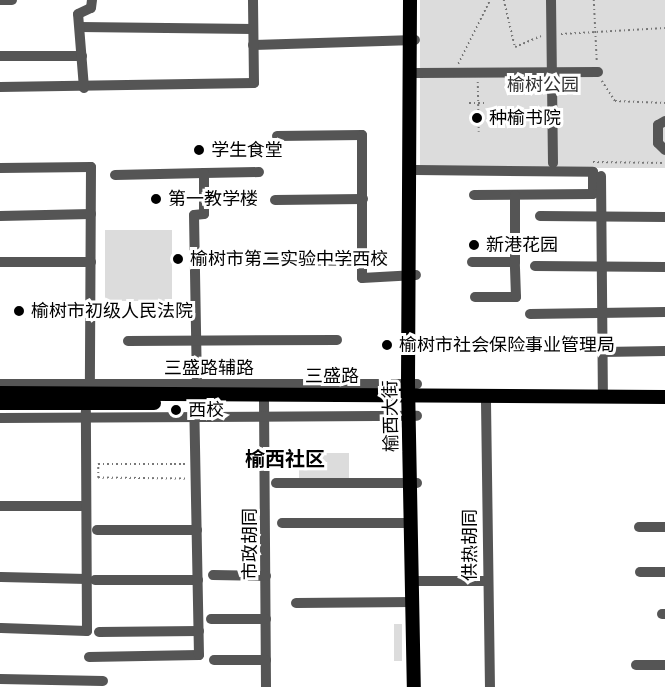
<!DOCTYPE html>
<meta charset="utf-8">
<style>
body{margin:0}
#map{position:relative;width:665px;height:687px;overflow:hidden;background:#fff;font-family:"Nunito Sans","Noto Sans SC",sans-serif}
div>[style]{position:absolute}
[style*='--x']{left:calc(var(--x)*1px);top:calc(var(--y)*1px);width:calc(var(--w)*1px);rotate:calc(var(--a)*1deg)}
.green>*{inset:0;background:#dcdcdc;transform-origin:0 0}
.path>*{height:1.5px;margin-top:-0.75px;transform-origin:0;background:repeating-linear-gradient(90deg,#777 0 1.5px,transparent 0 4.5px)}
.minor>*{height:10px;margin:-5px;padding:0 5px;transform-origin:5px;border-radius:5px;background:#555}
.major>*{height:14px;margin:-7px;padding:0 7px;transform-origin:7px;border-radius:7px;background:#000}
.dots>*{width:16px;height:16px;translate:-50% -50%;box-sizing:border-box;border:3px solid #fff;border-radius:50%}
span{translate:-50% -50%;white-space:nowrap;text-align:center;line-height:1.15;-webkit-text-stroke:6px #fff;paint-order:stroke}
.park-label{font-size:18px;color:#333}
.poi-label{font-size:18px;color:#000}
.left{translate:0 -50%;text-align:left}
.street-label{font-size:18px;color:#000}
.neighbourhood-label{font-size:20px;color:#000;font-weight:700}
</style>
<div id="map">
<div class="green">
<div style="left:420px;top:0;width:245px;height:168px"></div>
<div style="left:105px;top:230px;width:67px;height:71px"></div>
<div style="left:299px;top:453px;width:50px;height:26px"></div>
<div style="left:394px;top:624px;width:8px;height:37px"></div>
</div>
<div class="path">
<div style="--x:504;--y:0;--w:48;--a:76.8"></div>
<div style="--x:515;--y:47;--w:28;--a:-23"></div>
<div style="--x:594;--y:0;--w:62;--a:87.2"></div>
<div style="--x:561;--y:34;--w:104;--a:-3.3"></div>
<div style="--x:458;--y:64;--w:72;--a:-63.4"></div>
<div style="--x:602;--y:81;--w:24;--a:57"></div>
<div style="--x:615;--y:101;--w:50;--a:2.3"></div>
<div style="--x:478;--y:82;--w:50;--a:88.9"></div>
<div style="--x:469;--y:103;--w:18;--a:0"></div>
<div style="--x:593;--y:162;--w:72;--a:0.8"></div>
<div style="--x:185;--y:479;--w:87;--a:-179.3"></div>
<div style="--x:98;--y:478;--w:14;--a:-90"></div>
<div style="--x:98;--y:464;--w:88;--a:0"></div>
</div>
<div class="minor">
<div style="--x:0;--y:0;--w:12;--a:0"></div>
<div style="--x:551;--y:0;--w:163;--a:89.3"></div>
<div style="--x:80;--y:27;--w:173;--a:0.7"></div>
<div style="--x:253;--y:45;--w:162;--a:-1.8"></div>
<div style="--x:0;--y:56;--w:82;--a:0"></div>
<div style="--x:416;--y:73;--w:182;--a:-0.3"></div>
<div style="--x:0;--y:87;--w:254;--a:-0.9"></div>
<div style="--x:254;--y:83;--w:83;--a:-90.7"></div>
<div style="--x:84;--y:88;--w:74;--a:-94.6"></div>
<div style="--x:78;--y:14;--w:14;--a:-25"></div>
<div style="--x:91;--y:8;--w:8;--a:-83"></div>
<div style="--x:665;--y:121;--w:8;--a:150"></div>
<div style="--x:658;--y:125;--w:18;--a:90"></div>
<div style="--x:658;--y:143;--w:10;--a:45"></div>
<div style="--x:277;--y:136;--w:85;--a:-0.7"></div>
<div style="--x:362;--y:135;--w:143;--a:90"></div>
<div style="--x:362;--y:278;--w:54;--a:-3.2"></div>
<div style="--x:0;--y:168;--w:91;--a:-0.6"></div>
<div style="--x:91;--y:167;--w:224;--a:90.3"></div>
<div style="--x:416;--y:170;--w:177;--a:0.6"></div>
<div style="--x:593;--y:172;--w:22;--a:90"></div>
<div style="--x:593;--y:194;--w:119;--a:179.5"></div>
<div style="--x:204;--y:173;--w:55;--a:-1"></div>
<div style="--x:115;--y:175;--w:89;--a:-1.3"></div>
<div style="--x:204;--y:173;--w:41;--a:90"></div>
<div style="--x:204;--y:214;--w:10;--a:174"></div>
<div style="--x:194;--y:215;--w:169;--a:89"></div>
<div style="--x:601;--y:176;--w:220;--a:89.5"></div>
<div style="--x:275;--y:200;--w:88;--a:-0.7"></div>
<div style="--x:0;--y:216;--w:91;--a:-1.3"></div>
<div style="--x:540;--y:216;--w:125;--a:0.5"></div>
<div style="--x:272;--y:260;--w:90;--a:0.6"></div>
<div style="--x:0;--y:262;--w:91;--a:0"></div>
<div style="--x:472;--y:262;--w:43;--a:0"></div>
<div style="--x:515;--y:262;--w:67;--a:-90"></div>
<div style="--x:535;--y:266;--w:130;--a:0.4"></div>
<div style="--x:475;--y:297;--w:41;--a:0"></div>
<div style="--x:516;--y:297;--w:35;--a:-92"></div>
<div style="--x:530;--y:314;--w:135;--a:-0.8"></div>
<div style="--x:128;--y:341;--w:209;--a:-0.3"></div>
<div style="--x:602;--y:352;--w:63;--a:-0.9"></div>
<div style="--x:0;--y:384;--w:417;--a:0"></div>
<div style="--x:264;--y:401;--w:286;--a:89.6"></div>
<div style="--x:486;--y:402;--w:285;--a:89.2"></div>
<div style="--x:0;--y:418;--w:417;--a:-0.3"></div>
<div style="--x:276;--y:483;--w:141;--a:0"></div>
<div style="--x:0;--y:506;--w:86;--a:0"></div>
<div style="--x:282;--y:523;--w:129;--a:0"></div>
<div style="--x:639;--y:527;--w:26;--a:0"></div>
<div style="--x:97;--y:530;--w:100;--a:0"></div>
<div style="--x:640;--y:572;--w:25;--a:0"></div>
<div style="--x:213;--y:575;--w:53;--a:1.1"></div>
<div style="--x:1;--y:577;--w:86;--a:1.3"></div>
<div style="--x:95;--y:580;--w:103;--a:0"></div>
<div style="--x:418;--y:581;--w:68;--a:0"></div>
<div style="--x:296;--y:603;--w:117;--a:-0.5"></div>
<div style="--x:662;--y:614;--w:3;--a:0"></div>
<div style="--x:211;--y:619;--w:55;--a:0"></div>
<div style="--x:1;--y:628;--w:86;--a:2"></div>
<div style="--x:87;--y:631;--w:220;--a:-90.3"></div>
<div style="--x:99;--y:632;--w:100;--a:-0.6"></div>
<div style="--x:89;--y:657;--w:110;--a:-1"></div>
<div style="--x:199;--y:655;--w:253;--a:-91.1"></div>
<div style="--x:214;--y:660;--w:52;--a:0"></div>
<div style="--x:636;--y:665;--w:29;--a:0"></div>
<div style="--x:0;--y:679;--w:103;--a:1.1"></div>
</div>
<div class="major">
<div style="--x:410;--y:0;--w:384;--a:90.3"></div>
<div style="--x:408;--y:384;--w:303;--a:88.9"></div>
<div style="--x:0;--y:393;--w:665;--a:0.34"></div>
<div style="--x:0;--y:403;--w:154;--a:0"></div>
</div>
<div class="dots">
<div style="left:477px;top:118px;background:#000"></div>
<div style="left:199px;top:150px;background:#000"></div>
<div style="left:156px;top:199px;background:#000"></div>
<div style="left:474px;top:245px;background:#000"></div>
<div style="left:178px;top:259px;background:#000"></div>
<div style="left:19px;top:311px;background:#000"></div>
<div style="left:387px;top:345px;background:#000"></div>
<div style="left:176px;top:410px;background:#000"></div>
</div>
<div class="park-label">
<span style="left:543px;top:85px">榆树公园</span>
</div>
<div class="poi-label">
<span class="left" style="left:489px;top:118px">种榆书院</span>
<span class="left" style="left:211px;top:150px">学生食堂</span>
<span class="left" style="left:168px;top:199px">第一教学楼</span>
<span class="left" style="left:486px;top:245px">新港花园</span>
<span class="left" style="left:190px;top:259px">榆树市第二实验中学西校</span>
<span class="left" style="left:31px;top:311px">榆树市初级人民法院</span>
<span class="left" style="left:399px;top:345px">榆树市社会保险事业管理局</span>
<span class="left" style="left:188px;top:410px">西校</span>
</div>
<div class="street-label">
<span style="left:209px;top:368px">三盛路辅路</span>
<span style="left:332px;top:376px">三盛路</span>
<span style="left:391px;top:416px;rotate:-91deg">榆西大街</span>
<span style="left:250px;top:544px;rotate:-90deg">市政胡同</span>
<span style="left:470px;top:545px;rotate:-90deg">供热胡同</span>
</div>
<div class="neighbourhood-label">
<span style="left:285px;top:459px">榆西社区</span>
</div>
</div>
